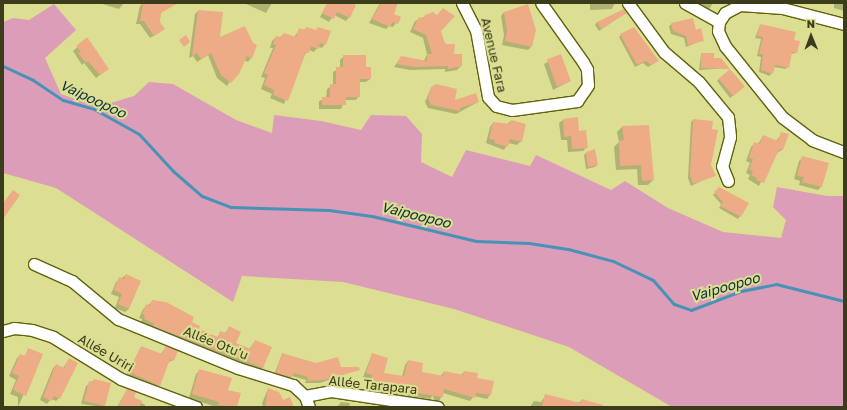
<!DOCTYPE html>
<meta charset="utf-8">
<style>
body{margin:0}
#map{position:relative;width:847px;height:410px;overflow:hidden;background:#dcdf92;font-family:"Golos Text",sans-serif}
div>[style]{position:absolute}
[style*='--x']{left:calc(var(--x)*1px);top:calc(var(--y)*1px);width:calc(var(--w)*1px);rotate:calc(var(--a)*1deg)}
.green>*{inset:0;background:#dc9db9}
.shadow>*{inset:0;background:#0003}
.stream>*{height:3px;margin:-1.5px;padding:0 1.5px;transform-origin:1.5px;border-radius:1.5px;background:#4693b6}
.building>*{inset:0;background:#edab86;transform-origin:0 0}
.roads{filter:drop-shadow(1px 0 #60620d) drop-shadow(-1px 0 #60620d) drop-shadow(0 1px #60620d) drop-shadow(0 -1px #60620d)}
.minor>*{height:11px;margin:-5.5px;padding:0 5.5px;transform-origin:5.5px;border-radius:5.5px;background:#fff}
span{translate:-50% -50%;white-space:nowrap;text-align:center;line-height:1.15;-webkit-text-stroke:4px #dcdf92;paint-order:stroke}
.street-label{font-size:13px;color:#3b3c1c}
.water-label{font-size:14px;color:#0a2e3e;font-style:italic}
.frame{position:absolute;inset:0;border:4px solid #3b3c1c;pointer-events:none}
.north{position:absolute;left:791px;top:16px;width:40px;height:40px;-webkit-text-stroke:3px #dcdf92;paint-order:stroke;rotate:359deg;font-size:11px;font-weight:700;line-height:16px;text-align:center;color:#3b3c1c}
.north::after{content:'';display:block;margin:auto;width:14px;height:18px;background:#3b3c1c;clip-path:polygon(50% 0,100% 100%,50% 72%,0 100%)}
</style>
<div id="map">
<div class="green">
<div style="clip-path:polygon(54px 4px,76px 30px,45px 58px,61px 94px,97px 107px,134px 96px,149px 82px,173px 84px,236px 120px,272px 133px,274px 115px,321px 121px,361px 130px,371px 115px,406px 116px,422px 134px,421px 162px,452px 177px,466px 150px,530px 166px,536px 155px,611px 190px,625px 181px,668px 208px,723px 232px,781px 238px,786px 220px,773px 207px,777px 187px,827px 196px,844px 196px,844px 407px,672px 407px,569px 347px,454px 309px,343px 282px,242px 276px,233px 302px,56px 188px,3px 173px,3px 22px,13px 18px,29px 20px)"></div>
</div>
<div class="shadow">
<div style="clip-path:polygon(99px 3px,124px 3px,119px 9px)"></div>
<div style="clip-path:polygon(143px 3px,172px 3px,160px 13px,160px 32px,150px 38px,140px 24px,136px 24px,140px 6px)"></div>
<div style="clip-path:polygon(272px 3px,266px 13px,246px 4px,246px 3px)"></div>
<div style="clip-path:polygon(328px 3px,352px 3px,349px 17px,346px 21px,334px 15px,329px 22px,320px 17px)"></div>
<div style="clip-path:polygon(380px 3px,397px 3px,392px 14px,400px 17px,393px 27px,389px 26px,386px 29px,369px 23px)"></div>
<div style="clip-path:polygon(590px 3px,615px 3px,612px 9px,590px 10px)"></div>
<div style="clip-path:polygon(699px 3px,713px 3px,708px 11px,698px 6px)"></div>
<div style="clip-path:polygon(834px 3px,844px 3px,844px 11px,834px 8px)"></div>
<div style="clip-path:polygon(198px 11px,219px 39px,252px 44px,251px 58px,248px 62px,244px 60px,227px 86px,217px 78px,208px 55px,197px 62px,193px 56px,189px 58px,195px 14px)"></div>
<div style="clip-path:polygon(504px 12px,531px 47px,528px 50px,502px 45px,504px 35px,501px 16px)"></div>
<div style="clip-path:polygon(625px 13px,599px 31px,595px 25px,597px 22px)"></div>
<div style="clip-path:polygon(426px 16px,461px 66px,457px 70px,445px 72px,445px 69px,410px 70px,394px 67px,401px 57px,424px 61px,427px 54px,423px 38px,410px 32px,415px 21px)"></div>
<div style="clip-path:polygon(672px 24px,695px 31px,703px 40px,686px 47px,684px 38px,671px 34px,669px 26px)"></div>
<div style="clip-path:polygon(760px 25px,793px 41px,796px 53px,791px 54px,786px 69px,774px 67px,770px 76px,759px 72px,761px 57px,757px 56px,761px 39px,755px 38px)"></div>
<div style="clip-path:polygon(300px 29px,315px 31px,325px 44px,322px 48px,318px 47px,314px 52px,309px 50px,304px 56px,284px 104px,270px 98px,272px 94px,261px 89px,265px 78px,261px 77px,273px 48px,270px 48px,272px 41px,276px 37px,294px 37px)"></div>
<div style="clip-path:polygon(621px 35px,658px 61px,648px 67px,643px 63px,635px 67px,619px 37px)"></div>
<div style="clip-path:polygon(87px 39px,98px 53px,96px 55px,104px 72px,96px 78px,84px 63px,82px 65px,73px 51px)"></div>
<div style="clip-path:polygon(701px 54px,713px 58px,728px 68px,699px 70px)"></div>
<div style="clip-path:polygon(560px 55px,570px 81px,553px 90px,544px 64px)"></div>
<div style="clip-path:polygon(344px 56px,365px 68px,370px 79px,366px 82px,359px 82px,359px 96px,356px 100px,345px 100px,341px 109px,319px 109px,319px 101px,326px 98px,327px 89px,333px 85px,333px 72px,340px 68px,340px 60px)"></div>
<div style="clip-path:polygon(719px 79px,741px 89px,730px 98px,717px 81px)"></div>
<div style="clip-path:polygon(431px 88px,453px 102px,478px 102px,456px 114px,428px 108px,425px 102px)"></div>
<div style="clip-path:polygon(577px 119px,578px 132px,586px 148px,583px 151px,568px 152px,567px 140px,561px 140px,559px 123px,563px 120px)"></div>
<div style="clip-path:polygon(693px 120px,714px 175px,691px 186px,688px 178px,691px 122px)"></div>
<div style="clip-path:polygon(511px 121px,521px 141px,517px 145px,508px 143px,504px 150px,486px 143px,490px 127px,493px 123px,507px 124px)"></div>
<div style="clip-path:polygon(648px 126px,653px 180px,648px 185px,638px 185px,637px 169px,616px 170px,614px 147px,619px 142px,617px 132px,622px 127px)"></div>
<div style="clip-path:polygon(782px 133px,782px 150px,777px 153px,759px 186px,748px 179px,750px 175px,746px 173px,750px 163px,746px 161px,751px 147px,755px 143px,758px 144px,763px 136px,776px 141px)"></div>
<div style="clip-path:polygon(586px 153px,597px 165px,595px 167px,586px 169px,584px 155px)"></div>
<div style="clip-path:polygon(803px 157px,821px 187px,818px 190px,799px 185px,800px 181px,794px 179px,799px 161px)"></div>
<div style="clip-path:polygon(720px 188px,748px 204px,738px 219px,719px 208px,721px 204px,713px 195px)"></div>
<div style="clip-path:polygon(126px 275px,129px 309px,125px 312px,115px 308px,119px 297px,111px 294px,116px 282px)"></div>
<div style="clip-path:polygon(153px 301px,191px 323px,197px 330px,216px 338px,218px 335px,215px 341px,221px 332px,224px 334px,229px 328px,235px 343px,249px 350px,255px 341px,263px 368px,259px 371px,141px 323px,142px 319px,139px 318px,143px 309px)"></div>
<div style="clip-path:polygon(141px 347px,160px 355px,166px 347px,173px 360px,167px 363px,156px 389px,126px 376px)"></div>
<div style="clip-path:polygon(29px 349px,42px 354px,18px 407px,18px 397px,10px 394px,16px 380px,9px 376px,17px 358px,20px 355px,24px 357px)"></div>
<div style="clip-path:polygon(282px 354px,316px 365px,359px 369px,320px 383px,305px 383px,306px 380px,292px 376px,288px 380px,274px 375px)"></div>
<div style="clip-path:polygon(372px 354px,383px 374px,402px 377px,405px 365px,408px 361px,420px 373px,440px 377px,444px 372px,461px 375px,464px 372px,490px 395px,487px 399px,474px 396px,470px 401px,443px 393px,438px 404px,434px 403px,433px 395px,430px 399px,366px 390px,369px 379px,363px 377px)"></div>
<div style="clip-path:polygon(69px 359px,59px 398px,56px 401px,51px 399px,47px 404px,40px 400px,53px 368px,56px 365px,63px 368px)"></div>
<div style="clip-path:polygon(200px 370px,227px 391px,240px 394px,236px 407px,216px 407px,189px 398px,196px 374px)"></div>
<div style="clip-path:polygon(94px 380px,104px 405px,102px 407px,81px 404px,86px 386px)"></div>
<div style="clip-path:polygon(268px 389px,280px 394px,283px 401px,293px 407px,263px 407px,262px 403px)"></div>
<div style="clip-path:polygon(127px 390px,133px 397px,145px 405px,145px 407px,117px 407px)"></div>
<div style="clip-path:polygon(546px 395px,578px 403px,582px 400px,599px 407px,530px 407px,534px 401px,541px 402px)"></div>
<div style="clip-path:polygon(341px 402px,350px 403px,349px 407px,337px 407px)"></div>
</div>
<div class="stream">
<div style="--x:3;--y:66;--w:33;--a:25"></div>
<div style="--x:33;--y:80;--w:36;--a:34"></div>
<div style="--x:63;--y:100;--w:32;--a:16"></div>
<div style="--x:94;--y:109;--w:51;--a:29.1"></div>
<div style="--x:139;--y:134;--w:50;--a:47.4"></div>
<div style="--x:173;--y:171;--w:38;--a:41"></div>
<div style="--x:202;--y:196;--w:31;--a:21"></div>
<div style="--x:231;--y:207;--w:98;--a:1.8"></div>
<div style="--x:329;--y:210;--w:43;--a:7.9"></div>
<div style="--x:372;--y:216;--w:107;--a:13.5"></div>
<div style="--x:476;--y:241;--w:53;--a:2.2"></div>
<div style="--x:529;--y:243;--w:39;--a:9"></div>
<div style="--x:568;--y:249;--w:47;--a:14.9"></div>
<div style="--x:613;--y:261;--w:44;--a:25.4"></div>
<div style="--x:653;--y:280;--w:32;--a:49"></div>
<div style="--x:674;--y:304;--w:18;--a:19"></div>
<div style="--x:691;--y:310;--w:53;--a:-20.8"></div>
<div style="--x:741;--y:291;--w:36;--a:-11"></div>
<div style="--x:776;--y:284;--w:70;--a:14"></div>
</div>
<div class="building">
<div style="clip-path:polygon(143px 3px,178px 3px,161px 13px,160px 22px,165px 29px,154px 36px,144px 21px,140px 21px)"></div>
<div style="clip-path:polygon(327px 3px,351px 3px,356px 5px,350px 18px,337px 12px,334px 19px,322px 13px)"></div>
<div style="clip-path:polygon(381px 3px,398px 3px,394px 14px,401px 17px,398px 24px,392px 22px,390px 27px,372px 19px)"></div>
<div style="clip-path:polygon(528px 4px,536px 30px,532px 47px,505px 41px,507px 31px,504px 12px)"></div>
<div style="clip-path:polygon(443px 8px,455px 16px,441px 31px,445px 44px,455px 44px,454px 54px,462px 54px,462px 66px,448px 69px,448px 66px,414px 67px,397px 64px,401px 56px,427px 61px,427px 54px,432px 54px,426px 35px,413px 29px,419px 17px,423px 19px,425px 15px,433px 12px,437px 15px)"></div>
<div style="clip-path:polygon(624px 9px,627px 13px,601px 29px,597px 22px)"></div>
<div style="clip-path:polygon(198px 10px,223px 12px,220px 37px,245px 26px,253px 43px,257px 45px,252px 59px,247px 56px,239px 74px,231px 83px,221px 75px,211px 53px,201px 59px,197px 53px,192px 56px)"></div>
<div style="clip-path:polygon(693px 18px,696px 30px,701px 28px,704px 41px,688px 45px,686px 36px,673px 31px,671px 23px)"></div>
<div style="clip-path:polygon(760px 24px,796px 32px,794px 40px,800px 41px,797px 53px,792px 52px,789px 68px,775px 65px,773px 74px,761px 70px,763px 54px,759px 54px,763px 37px,757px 36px)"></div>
<div style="clip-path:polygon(306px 27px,316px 30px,318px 27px,331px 31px,326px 45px,320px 43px,318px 49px,311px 46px,309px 53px,306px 52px,288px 101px,273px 95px,274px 90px,264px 85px,268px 75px,264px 73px,276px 45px,273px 44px,276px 36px,280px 37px,284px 33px,296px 37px,299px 28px,305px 30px)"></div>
<div style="clip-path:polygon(634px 27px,659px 61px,651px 65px,646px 61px,637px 65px,620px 34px)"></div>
<div style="clip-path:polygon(186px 35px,190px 42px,184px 47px,179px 40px)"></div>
<div style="clip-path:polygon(87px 37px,109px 69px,100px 75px,88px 61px,86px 63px,78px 53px,81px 52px,76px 46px)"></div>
<div style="clip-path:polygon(701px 53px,714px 53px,714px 58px,721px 58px,730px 69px,701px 68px)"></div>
<div style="left:561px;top:54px;width:29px;height:15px;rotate:70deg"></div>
<div style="clip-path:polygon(343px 55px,366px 55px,366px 67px,371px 67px,371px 79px,360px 79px,360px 97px,346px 97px,346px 105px,322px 105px,322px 97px,330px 97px,330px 84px,336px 84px,336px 67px,343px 67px)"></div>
<div style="left:730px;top:69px;width:23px;height:15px;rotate:50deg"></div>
<div style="clip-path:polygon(436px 84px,457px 89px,455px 100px,476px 93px,479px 102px,460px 108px,460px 111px,431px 105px,428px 99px,431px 87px)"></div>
<div style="clip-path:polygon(578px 117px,579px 131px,586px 130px,588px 148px,572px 149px,571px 136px,564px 137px,563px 119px)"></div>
<div style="clip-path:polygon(693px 119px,713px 121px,712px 129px,718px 130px,711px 165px,716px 176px,693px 184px,690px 175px)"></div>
<div style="clip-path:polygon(511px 120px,526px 124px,522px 142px,510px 139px,508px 147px,494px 143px,495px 140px,489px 139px,493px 122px,510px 124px)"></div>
<div style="clip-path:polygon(649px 125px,654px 180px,642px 181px,641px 165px,620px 166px,619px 141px,624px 140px,622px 126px)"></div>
<div style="clip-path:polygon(781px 132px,789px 134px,783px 150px,780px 149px,776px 156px,764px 183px,756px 180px,757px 178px,751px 175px,753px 171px,749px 170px,753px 159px,749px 158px,754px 142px,760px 144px,763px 135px,778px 141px)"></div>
<div style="clip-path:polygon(595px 149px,598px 165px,588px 167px,586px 152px)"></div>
<div style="clip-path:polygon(802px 156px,829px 163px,822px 187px,802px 182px,804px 177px,797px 176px)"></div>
<div style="clip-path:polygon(719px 187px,749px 203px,741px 217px,720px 206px,723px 202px,714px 192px)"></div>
<div style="clip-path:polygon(13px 190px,20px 195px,3px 219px,3px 203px)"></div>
<div style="clip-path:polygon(126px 274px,141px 281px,129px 309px,118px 304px,122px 294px,114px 290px,119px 277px,124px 279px)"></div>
<div style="clip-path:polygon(152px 300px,166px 302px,194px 317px,192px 322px,200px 326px,199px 329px,218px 337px,220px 331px,226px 333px,229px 326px,241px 332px,236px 343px,251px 349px,255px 340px,272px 347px,263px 368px,153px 326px,154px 324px,144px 319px,145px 315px,142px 314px,146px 304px,149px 306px)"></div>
<div style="clip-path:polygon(141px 346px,162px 354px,166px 346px,178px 351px,174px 361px,170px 359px,160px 386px,129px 372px)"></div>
<div style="clip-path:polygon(28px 348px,43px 354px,26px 396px,13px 390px,19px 376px,12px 373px,20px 354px,25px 356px)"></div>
<div style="clip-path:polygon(282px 353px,316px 363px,338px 357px,341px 367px,359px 367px,360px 370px,324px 380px,307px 381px,308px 377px,294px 373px,292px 377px,276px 373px)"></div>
<div style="clip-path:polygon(372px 353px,388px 358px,384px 373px,404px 376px,408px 360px,423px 363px,422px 372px,443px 376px,444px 371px,463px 375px,464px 371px,478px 373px,477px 378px,494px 381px,491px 395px,476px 393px,475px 398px,444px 389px,443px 397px,369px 386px,372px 375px,366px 373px)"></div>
<div style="clip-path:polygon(69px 358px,78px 363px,60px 399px,54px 396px,51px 401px,43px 397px,56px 364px,64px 368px)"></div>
<div style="clip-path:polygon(199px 369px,232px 378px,228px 390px,241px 393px,237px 407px,218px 405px,219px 402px,192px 394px)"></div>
<div style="clip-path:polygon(94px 379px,111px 383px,105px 406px,84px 401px,89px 381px,93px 382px)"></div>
<div style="clip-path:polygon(268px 388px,279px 392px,283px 400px,290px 397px,294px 407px,265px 407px)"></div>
<div style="clip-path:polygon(127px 389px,136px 392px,134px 397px,142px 401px,139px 407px,118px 407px)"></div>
<div style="clip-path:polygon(545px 394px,580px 403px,582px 399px,603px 405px,603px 407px,542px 407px)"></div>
</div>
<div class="roads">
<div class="minor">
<div style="--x:462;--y:3;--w:30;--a:63"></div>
<div style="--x:476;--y:30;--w:68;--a:79.8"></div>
<div style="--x:488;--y:97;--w:12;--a:48"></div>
<div style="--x:496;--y:106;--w:16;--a:14"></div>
<div style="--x:512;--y:110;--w:66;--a:-7.9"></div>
<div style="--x:577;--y:101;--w:19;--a:-55"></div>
<div style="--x:588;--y:85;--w:16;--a:-94"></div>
<div style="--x:587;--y:69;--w:8;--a:-120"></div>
<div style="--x:583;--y:62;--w:72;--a:-125.4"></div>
<div style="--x:628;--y:3;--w:61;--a:53.7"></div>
<div style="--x:664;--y:52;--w:46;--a:40.6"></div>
<div style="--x:699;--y:82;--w:45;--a:50.4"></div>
<div style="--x:728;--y:117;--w:20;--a:84"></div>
<div style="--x:730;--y:137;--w:30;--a:105"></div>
<div style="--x:722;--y:166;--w:16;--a:68"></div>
<div style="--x:685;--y:3;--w:39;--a:29"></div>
<div style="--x:844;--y:24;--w:64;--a:-165.5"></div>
<div style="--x:782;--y:8;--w:42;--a:-175.9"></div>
<div style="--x:740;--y:5;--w:17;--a:152"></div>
<div style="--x:725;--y:13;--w:11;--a:124"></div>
<div style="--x:719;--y:22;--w:9;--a:96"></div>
<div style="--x:718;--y:31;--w:17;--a:65"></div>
<div style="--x:725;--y:46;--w:91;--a:51.2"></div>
<div style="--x:782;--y:117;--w:38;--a:37"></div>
<div style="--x:812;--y:140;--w:34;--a:21"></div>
<div style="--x:34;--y:264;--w:42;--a:24.1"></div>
<div style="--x:72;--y:281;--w:60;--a:39.6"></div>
<div style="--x:118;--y:319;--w:130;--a:22.2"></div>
<div style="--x:238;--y:368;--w:58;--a:17.2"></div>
<div style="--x:293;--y:385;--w:16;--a:43"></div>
<div style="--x:305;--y:396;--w:12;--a:70"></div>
<div style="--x:3;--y:331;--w:11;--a:-15"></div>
<div style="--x:14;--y:328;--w:18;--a:6"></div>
<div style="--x:32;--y:330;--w:22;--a:18"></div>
<div style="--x:53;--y:337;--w:80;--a:31.7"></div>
<div style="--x:121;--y:379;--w:80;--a:20.5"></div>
<div style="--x:305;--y:396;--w:26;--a:-11"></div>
<div style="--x:331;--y:391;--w:108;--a:8.5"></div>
</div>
</div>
<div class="street-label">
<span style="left:494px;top:55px;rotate:77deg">Avenue Fara</span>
<span style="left:216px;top:343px;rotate:22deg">Allée Otu'u</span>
<span style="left:106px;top:353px;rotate:30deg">Allée Uriri</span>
<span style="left:373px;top:385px;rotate:6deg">Allée Tarapara</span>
</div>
<div class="water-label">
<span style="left:93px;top:99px;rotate:25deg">Vaipoopoo</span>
<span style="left:416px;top:215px;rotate:14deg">Vaipoopoo</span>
<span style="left:725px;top:287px;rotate:-16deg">Vaipoopoo</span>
</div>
<div class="frame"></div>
<div class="north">N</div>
</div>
